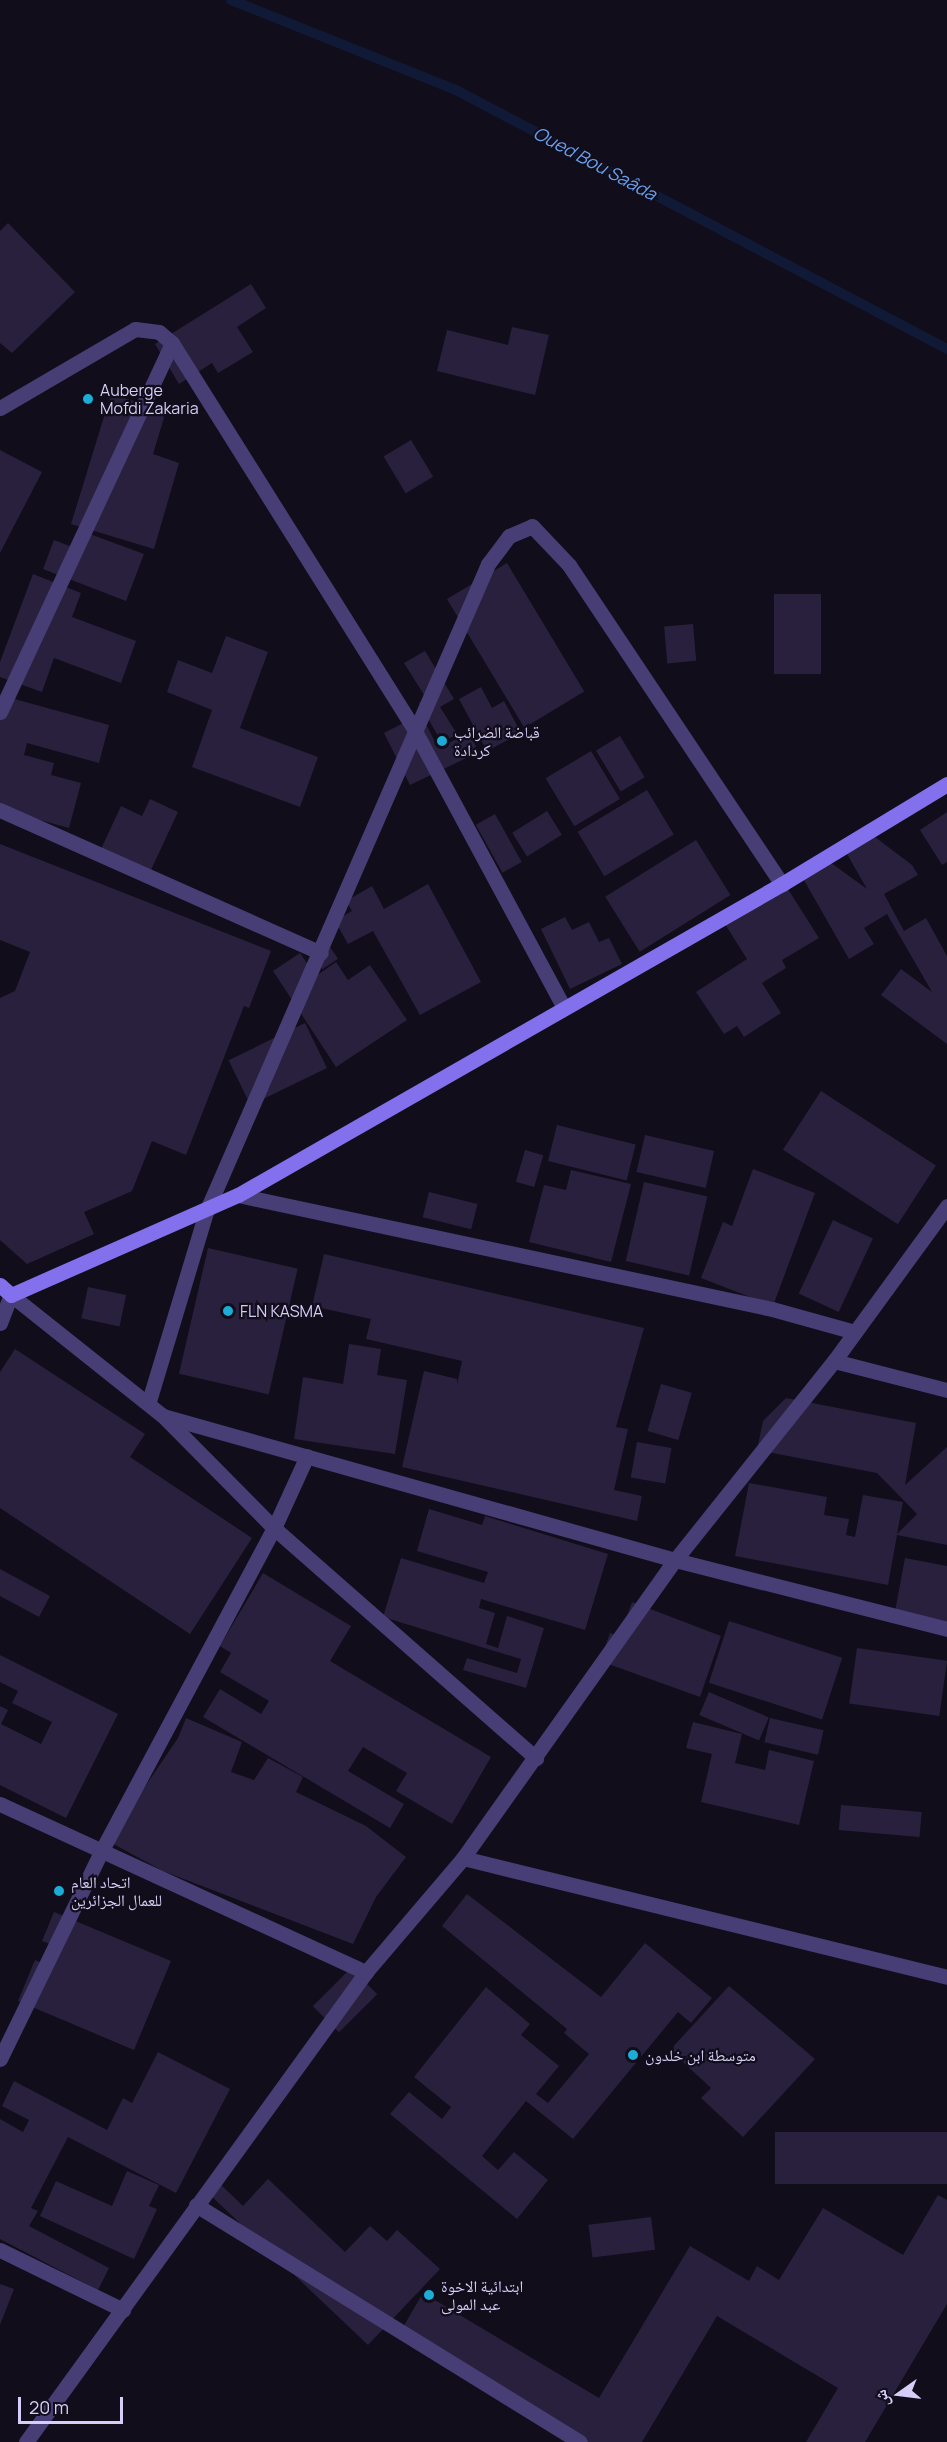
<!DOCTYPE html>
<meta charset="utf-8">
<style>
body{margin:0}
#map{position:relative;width:947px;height:2442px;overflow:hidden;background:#110d1a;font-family:Manrope,"Noto Naskh Arabic",sans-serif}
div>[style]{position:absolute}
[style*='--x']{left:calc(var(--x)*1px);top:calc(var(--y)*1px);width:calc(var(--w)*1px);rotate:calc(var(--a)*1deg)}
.stream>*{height:10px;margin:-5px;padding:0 5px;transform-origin:5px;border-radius:5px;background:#101a37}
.building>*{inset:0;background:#29203d;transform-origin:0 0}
.street>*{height:15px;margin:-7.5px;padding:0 7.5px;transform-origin:7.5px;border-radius:7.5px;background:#463e74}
.secondary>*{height:15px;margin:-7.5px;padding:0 7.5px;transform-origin:7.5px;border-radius:7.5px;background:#8270ed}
.dots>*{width:16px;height:16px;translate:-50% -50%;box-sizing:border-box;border:3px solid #110d1a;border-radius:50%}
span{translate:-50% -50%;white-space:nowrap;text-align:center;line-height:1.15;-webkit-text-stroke:4.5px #110d1a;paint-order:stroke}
.poi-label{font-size:16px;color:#d7cdf9}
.left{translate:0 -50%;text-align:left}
.water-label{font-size:18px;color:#689fec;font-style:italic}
.north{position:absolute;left:869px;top:2364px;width:60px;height:60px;-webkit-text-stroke:4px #110d1a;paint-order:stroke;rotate:256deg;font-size:16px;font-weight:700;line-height:24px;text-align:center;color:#d7cdf9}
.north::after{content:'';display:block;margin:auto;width:21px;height:27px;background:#d7cdf9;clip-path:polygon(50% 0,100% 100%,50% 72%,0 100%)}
.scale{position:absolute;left:18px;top:2397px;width:105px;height:27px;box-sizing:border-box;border:3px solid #d7cdf9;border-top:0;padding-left:8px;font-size:18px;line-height:21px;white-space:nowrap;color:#d7cdf9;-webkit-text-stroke:4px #110d1a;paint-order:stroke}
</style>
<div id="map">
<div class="stream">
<div style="--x:231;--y:0;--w:242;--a:21.8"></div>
<div style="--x:456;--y:90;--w:555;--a:27.81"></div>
</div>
<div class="building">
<div style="clip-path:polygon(8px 223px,75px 292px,12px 353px,0 343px,0 231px)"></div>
<div style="clip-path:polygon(251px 284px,266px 308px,237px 327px,253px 352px,218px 373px,212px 363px,179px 384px,155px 344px)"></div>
<div style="clip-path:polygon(512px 327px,549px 335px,535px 395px,437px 371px,447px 330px,508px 345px)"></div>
<div style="clip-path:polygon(111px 394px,166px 411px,153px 454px,179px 463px,154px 549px,71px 524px)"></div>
<div style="left:411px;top:440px;width:43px;height:32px;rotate:59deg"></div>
<div style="clip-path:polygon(0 450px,42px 472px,0 553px)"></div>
<div style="clip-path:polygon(87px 533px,144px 554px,126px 601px,43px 569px,54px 540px,80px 550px)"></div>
<div style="left:507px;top:563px;width:150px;height:70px;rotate:59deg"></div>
<div style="clip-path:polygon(33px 574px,81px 593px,72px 617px,136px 641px,121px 683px,54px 658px,42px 692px,0 677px,0 662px)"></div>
<div style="left:774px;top:594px;width:47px;height:80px"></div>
<div style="left:693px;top:624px;width:37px;height:29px;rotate:85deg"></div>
<div style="clip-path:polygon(226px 636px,268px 652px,240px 728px,318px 757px,300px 807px,192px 767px,212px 710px,167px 692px,178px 660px,212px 673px)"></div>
<div style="clip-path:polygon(425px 651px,454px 699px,440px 707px,457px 734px,442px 743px,419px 703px,426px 698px,404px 663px)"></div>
<div style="clip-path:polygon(481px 687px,492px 708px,504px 701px,521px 733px,487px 751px,459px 699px)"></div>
<div style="clip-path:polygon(0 695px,109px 725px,99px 763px,27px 743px,24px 755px,54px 763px,51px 775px,81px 783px,69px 828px,0 809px)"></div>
<div style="clip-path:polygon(421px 714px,438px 748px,469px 733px,479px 752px,410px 785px,384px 733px)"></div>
<div style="left:620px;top:736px;width:48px;height:28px;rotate:59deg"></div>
<div style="left:591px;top:751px;width:56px;height:53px;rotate:59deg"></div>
<div style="left:647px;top:790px;width:52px;height:81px;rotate:59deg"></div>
<div style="clip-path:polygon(150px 799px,178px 812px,150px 872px,101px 849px,121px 806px,142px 816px)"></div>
<div style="left:547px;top:811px;width:28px;height:41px;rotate:58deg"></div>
<div style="clip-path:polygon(947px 812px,947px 862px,942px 865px,920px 830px)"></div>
<div style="left:495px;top:814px;width:55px;height:22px;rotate:61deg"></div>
<div style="clip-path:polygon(875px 837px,912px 865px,918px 875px,884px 894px,904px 931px,926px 918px,947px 956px,947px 1044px,881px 995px,901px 969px,932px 992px,887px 914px,864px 928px,874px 944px,849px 959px,801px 875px,827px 860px,867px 889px,847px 854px)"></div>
<div style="left:696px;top:840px;width:65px;height:107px;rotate:58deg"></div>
<div style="clip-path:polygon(0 844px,271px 951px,249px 1008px,244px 1006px,186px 1155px,152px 1141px,132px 1191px,84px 1212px,94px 1234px,27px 1264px,0 1240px,0 998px,15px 991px,30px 952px,0 940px)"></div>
<div style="clip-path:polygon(428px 884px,481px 982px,420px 1015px,373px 931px,348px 944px,335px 921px,352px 911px,346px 901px,372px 886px,384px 909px)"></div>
<div style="clip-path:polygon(786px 886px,819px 938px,782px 960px,786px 968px,762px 983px,781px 1013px,744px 1037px,737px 1026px,724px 1034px,696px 992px,747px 959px,725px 924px)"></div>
<div style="clip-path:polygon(565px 917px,572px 930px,589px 922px,599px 942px,609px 938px,622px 964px,570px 989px,541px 929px)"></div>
<div style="left:324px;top:938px;width:25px;height:19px;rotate:56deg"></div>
<div style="clip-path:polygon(300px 953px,316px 976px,336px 962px,348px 980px,370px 965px,407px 1020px,336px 1067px,273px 971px)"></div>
<div style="left:305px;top:1023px;width:50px;height:85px;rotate:64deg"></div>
<div style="left:821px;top:1091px;width:137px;height:70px;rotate:33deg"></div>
<div style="left:557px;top:1125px;width:81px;height:37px;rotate:14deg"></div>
<div style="left:645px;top:1135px;width:71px;height:38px;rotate:13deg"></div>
<div style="left:525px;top:1150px;width:19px;height:33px;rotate:16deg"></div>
<div style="clip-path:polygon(753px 1169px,815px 1193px,773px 1306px,701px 1278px,723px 1222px,732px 1226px)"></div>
<div style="clip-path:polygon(571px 1170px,631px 1184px,611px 1262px,529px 1242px,544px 1185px,566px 1190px)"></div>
<div style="left:644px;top:1182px;width:65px;height:81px;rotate:13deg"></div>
<div style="left:429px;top:1192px;width:50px;height:26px;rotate:14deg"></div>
<div style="left:833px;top:1220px;width:44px;height:81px;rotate:25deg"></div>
<div style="left:208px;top:1248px;width:92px;height:129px;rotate:13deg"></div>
<div style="clip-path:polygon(324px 1254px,644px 1328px,616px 1427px,628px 1429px,614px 1490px,642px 1496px,637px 1521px,402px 1467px,424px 1371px,457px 1379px,457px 1385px,462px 1361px,366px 1339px,371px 1319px,312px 1306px)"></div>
<div style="left:88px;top:1287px;width:39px;height:32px;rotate:12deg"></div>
<div style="clip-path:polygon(349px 1344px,381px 1349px,377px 1375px,407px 1380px,395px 1454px,294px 1439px,303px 1377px,343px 1384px)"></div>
<div style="clip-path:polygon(15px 1349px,145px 1434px,130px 1457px,252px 1538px,190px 1634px,0 1508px,0 1372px)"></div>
<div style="left:661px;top:1384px;width:32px;height:49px;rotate:16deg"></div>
<div style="clip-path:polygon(786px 1398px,916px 1423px,905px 1485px,947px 1447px,947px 1545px,897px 1535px,888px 1585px,735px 1556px,749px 1483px,827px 1497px,824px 1515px,849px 1519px,846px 1535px,855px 1537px,863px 1495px,903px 1502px,897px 1534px,917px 1514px,877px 1473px,757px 1450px,763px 1421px)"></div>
<div style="left:637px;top:1442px;width:35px;height:36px;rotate:10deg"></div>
<div style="clip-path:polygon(429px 1509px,482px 1525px,485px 1516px,608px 1554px,585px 1630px,481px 1599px,479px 1608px,495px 1613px,486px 1644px,498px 1648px,507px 1616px,544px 1628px,526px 1688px,463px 1670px,467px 1658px,517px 1673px,521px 1659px,383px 1617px,401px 1558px,484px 1583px,488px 1572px,417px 1551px)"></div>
<div style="clip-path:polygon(905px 1558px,947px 1566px,947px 1633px,893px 1622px)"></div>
<div style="clip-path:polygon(0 1569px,50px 1596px,39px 1617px,0 1596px)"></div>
<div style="clip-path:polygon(263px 1573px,351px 1626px,330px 1661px,491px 1757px,452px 1824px,396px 1791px,407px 1773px,363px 1747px,348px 1771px,404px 1804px,390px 1828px,203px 1717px,220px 1689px,261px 1714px,269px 1701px,220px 1672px,231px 1653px,220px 1646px)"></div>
<div style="clip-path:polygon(632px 1602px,721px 1636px,700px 1697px,600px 1661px,610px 1633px,620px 1636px)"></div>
<div style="left:729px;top:1621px;width:119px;height:65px;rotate:18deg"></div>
<div style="left:857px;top:1648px;width:91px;height:56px;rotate:8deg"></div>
<div style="clip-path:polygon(0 1655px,118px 1714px,66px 1818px,0 1785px,0 1706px,8px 1710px,1px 1724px,41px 1744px,52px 1722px,12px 1703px,18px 1691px,0 1682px)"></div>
<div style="left:709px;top:1692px;width:65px;height:25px;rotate:23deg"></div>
<div style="clip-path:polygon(186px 1718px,242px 1742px,231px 1772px,254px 1780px,268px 1758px,303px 1777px,296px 1792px,366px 1826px,406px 1857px,376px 1897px,353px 1944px,163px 1871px,108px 1841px,178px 1738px)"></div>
<div style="left:770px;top:1718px;width:55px;height:25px;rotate:13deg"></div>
<div style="clip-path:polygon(693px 1722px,742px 1734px,735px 1763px,765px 1770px,769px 1750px,814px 1761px,799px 1825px,701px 1802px,712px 1754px,686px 1748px)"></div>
<div style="left:841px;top:1805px;width:81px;height:25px;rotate:5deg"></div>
<div style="clip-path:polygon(467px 1894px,601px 1997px,645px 1943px,712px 1998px,691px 2023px,678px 2012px,573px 2139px,526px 2101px,482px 2156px,498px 2170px,514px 2152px,548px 2180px,517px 2219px,390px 2114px,409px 2092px,442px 2119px,451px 2107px,414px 2077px,486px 1987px,530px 2024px,521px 2035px,559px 2066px,536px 2094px,548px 2103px,589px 2054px,564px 2033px,567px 2029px,442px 1926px)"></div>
<div style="clip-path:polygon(54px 1912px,171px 1961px,134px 2050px,18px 2001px,35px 1960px,45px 1964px,53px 1945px,42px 1941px)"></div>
<div style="left:351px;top:1968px;width:37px;height:54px;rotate:45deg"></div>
<div style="clip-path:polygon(729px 1986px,815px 2059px,743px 2137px,701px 2098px,711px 2088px,670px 2050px)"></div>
<div style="clip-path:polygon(158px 2052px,230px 2089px,176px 2193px,68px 2137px,31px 2208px,38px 2211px,29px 2226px,109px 2268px,98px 2290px,0 2239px,0 2119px,23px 2132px,29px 2120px,2px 2106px,14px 2081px,107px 2130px,123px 2098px,132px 2103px)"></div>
<div style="left:947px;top:2132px;width:52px;height:172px;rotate:90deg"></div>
<div style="clip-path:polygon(127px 2171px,159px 2185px,149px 2206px,157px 2209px,134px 2259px,40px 2216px,56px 2181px,112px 2206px)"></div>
<div style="clip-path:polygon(268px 2179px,345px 2252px,370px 2226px,387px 2241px,397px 2230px,440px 2269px,368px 2345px,207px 2192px,217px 2181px,243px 2206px)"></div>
<div style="clip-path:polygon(938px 2195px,947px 2200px,947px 2304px,865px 2442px,806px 2442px,838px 2388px,717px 2316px,642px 2442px,578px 2442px,399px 2334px,423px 2293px,599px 2398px,690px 2246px,749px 2281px,757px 2266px,779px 2280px,823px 2208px,903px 2255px)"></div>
<div style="left:651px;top:2217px;width:33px;height:63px;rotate:83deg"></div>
<div style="clip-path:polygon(0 2284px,14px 2289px,0 2325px)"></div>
</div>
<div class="street">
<div style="--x:0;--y:408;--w:156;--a:-30.3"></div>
<div style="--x:135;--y:329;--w:24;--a:7"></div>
<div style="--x:159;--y:332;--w:17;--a:40"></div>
<div style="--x:172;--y:343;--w:458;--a:57.9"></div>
<div style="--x:415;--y:731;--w:312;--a:61.7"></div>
<div style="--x:0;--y:712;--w:407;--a:-65"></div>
<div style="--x:0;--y:810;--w:351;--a:24"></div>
<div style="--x:238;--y:1195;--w:546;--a:12.05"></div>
<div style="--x:772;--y:1309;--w:86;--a:15.5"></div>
<div style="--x:0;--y:1323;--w:30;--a:-69"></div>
<div style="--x:11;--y:1295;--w:194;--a:38.5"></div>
<div style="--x:163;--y:1416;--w:532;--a:15.71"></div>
<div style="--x:675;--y:1560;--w:281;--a:14.2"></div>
<div style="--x:834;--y:1361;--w:117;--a:14.4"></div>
<div style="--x:149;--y:1401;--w:197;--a:-73.2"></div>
<div style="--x:206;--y:1212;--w:707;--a:-66.48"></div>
<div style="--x:488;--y:564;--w:35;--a:-53"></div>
<div style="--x:509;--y:536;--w:25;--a:-23"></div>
<div style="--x:532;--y:526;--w:54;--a:46.5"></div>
<div style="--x:569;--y:565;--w:384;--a:56.3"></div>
<div style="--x:165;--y:1418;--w:155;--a:45.3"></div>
<div style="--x:274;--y:1528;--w:349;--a:41.3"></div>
<div style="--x:0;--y:1804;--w:403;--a:24.7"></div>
<div style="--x:463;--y:1858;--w:498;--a:13.8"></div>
<div style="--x:0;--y:2059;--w:235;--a:-64"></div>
<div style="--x:103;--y:1848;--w:363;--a:-61.9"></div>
<div style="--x:274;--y:1528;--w:79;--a:-65.4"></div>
<div style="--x:196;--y:2205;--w:451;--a:31.7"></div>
<div style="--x:0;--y:2250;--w:137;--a:26"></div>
<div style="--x:26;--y:2442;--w:580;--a:-54.12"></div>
<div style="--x:366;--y:1972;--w:150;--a:-49.6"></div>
<div style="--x:463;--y:1858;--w:366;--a:-54.6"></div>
<div style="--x:675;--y:1560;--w:255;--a:-51.4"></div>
<div style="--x:834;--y:1361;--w:192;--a:-53.9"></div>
</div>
<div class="secondary">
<div style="--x:0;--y:1285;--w:15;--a:42"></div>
<div style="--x:11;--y:1295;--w:248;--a:-23.8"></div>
<div style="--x:238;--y:1195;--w:627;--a:-29.76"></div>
<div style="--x:782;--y:884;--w:193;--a:-31.2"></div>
</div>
<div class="dots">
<div style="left:88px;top:399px;background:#1cadd6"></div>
<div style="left:442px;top:741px;background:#1cadd6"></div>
<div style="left:228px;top:1311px;background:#1cadd6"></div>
<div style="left:59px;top:1891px;background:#1cadd6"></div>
<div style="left:633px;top:2055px;background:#1cadd6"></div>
<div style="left:429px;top:2295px;background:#1cadd6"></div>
</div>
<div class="poi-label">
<span class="left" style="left:100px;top:399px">Auberge<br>Mofdi Zakaria</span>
<span class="left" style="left:454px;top:741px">قباضة الضرائب<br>كردادة</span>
<span class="left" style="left:240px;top:1311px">FLN KASMA</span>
<span class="left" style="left:71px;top:1891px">اتحاد العام<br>للعمال الجزائرين</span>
<span class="left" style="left:645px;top:2055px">متوسطة ابن خلدون</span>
<span class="left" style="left:441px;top:2295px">ابتدائية الاخوة<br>عبد المولى</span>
</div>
<div class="water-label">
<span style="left:595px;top:163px;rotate:28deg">Oued Bou Saâda</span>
</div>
<div class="north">ش</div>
<div class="scale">20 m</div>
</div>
